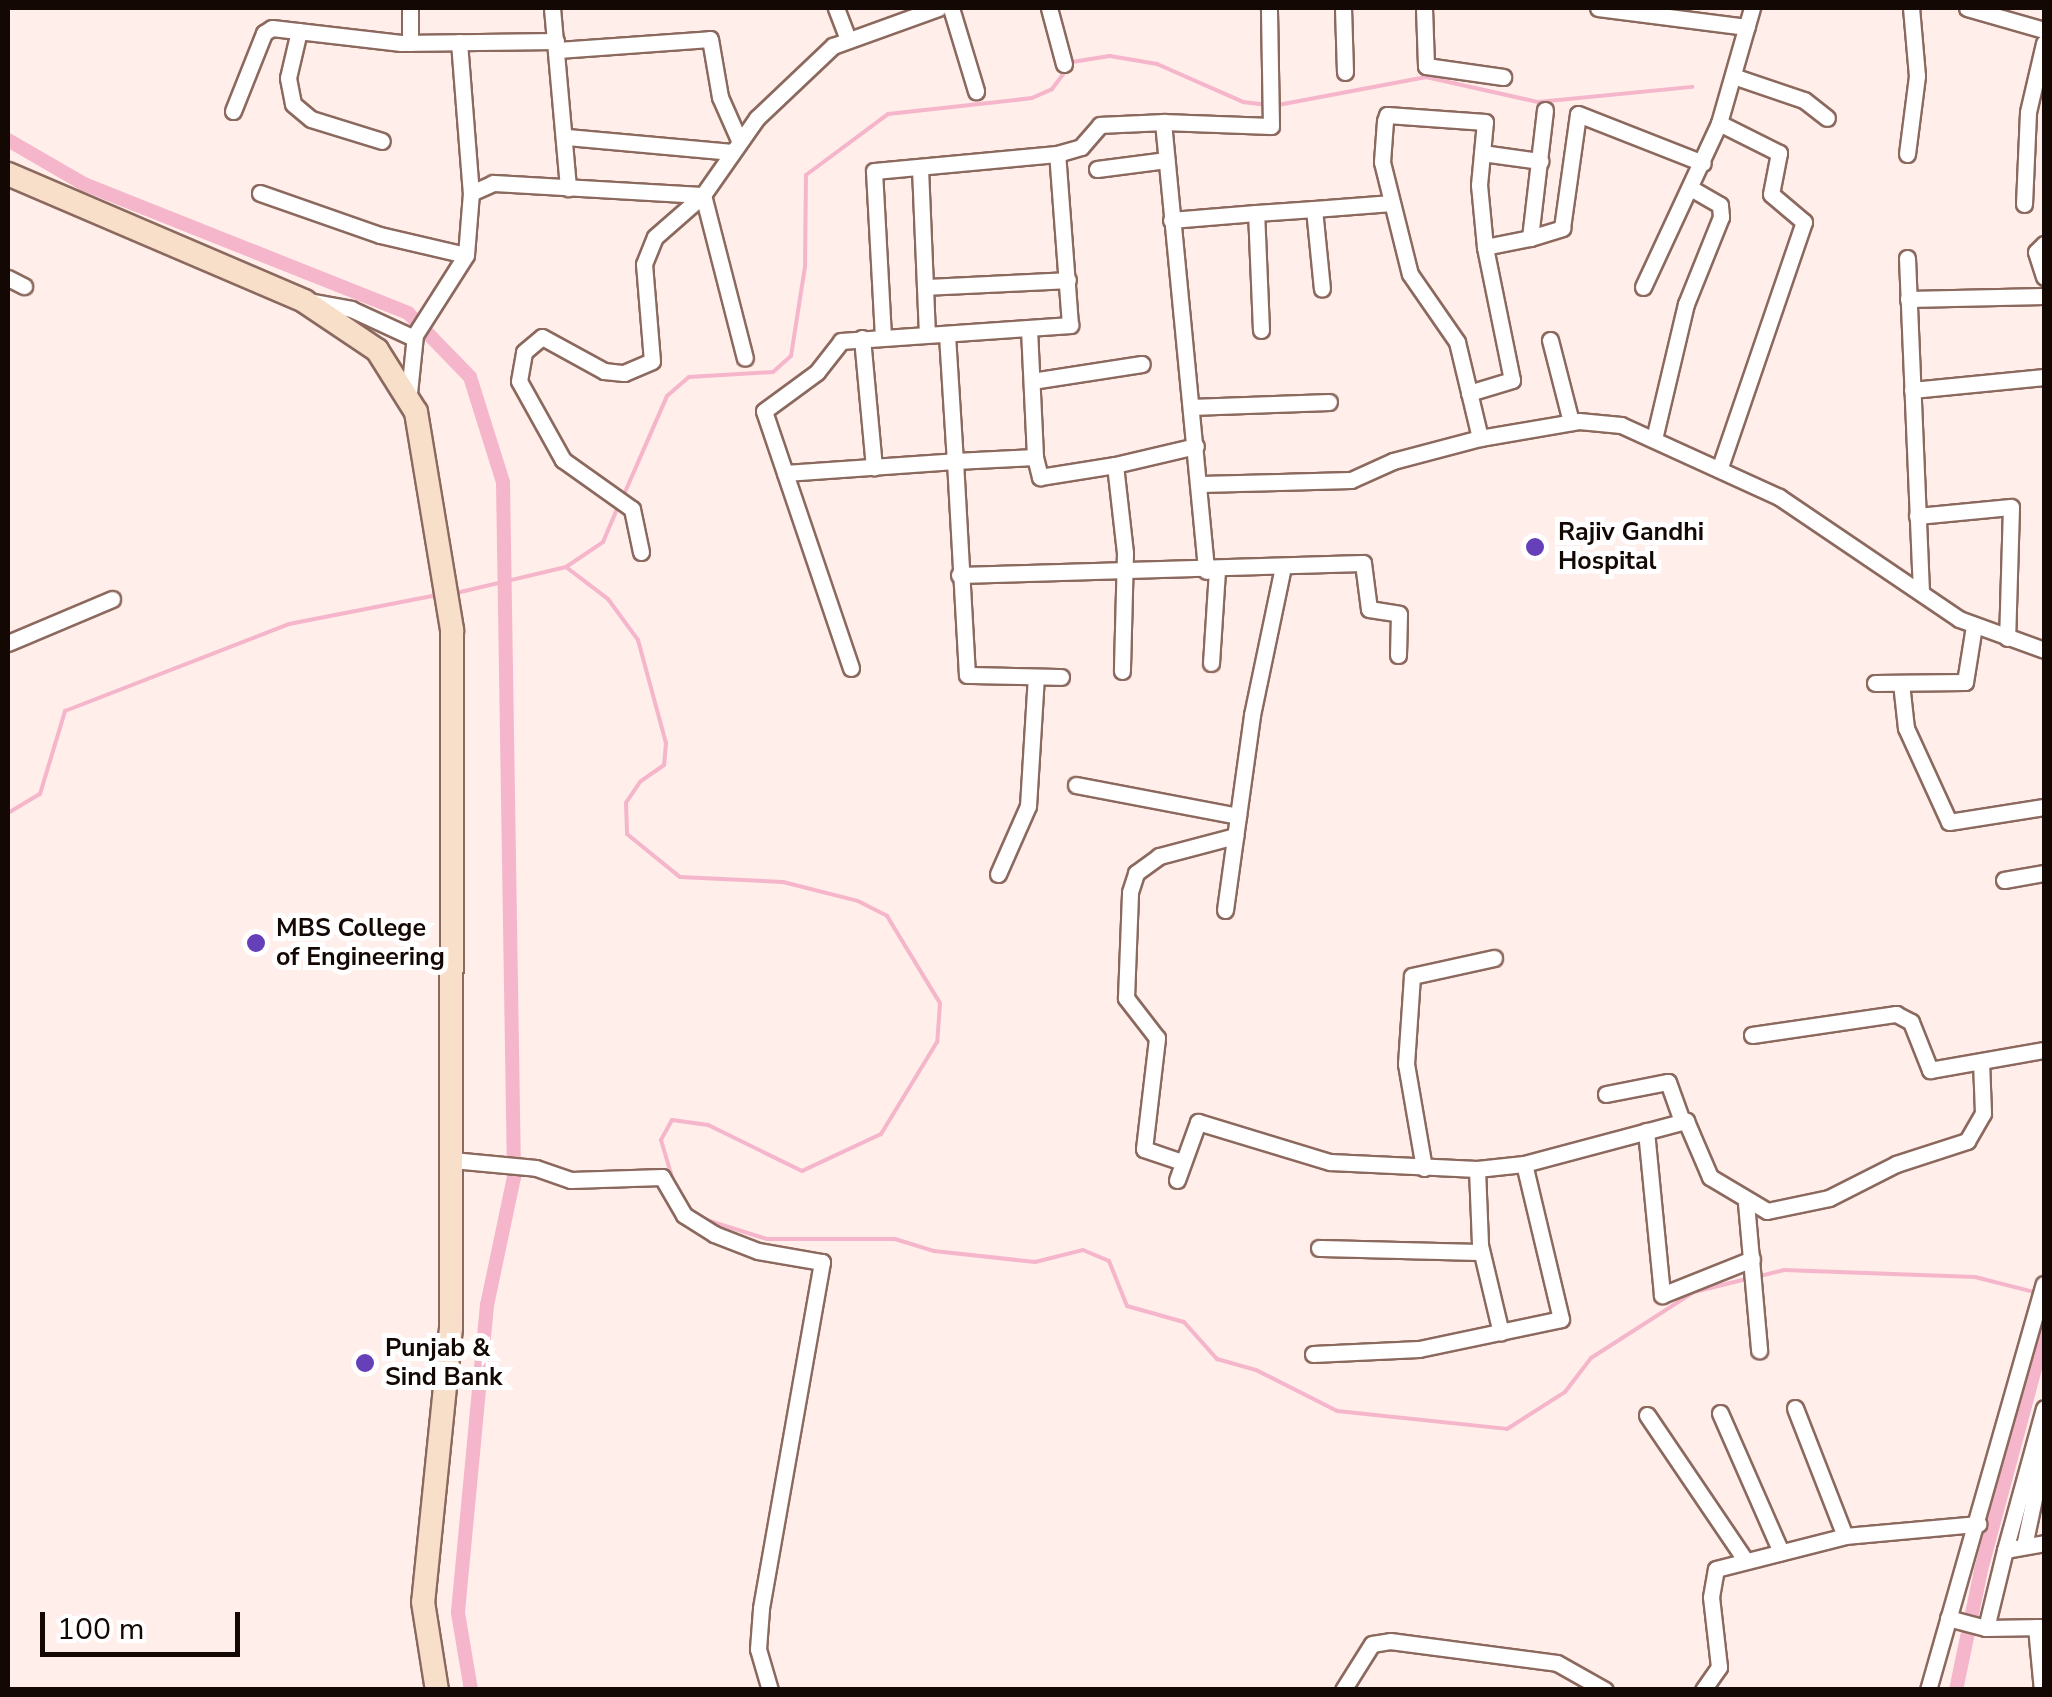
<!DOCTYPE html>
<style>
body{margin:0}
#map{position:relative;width:2052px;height:1697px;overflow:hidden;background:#ffeee9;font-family:"Nunito Sans",sans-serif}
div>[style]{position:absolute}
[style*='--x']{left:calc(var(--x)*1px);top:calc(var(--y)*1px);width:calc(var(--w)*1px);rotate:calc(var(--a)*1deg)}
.stream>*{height:4px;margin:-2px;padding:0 2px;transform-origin:2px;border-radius:2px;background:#f5b5cb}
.canal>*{height:14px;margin:-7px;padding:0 7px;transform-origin:7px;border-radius:7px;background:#f5b5cb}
.roads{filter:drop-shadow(2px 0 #8c695e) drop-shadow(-2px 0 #8c695e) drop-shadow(0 2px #8c695e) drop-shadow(0 -2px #8c695e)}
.street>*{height:15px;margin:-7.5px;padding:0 7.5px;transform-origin:7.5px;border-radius:7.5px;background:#fff}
.secondary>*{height:22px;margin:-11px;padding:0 11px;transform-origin:11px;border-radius:11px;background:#f7dfca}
.dots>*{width:28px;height:28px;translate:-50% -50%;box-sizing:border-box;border:5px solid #fff;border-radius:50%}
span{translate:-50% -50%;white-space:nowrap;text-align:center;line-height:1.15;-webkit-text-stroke:10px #fff;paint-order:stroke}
.poi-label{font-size:25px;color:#140805;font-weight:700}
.left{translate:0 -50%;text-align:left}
.frame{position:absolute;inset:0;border:10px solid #140805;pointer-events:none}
.scale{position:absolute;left:40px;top:1612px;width:200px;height:45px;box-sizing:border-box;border:5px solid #140805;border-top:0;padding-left:12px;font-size:30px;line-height:35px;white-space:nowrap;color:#140805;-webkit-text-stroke:8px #fff;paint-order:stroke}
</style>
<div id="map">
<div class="stream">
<div style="--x:1278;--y:105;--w:151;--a:-10.7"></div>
<div style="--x:1426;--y:77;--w:115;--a:12.6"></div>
<div style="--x:1538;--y:102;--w:155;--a:-5.6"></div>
<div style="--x:622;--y:499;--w:112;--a:-66.4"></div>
<div style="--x:667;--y:396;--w:29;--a:-41"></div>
<div style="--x:689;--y:377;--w:84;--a:-3.4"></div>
<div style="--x:773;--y:372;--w:24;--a:-42"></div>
<div style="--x:791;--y:356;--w:90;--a:-81.1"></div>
<div style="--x:805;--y:267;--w:92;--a:-89.4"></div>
<div style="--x:806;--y:175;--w:102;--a:-36.6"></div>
<div style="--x:888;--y:114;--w:145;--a:-6.3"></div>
<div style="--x:1032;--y:98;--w:22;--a:-24"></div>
<div style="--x:1052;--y:89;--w:34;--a:-53"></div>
<div style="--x:1072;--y:62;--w:38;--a:-9"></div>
<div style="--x:1110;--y:56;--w:48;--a:9.7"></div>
<div style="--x:1157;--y:64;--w:94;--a:23.8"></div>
<div style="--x:1243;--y:102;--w:25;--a:7"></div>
<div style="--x:566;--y:567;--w:53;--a:37.3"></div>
<div style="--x:608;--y:599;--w:51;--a:53.8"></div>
<div style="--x:638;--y:640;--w:107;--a:74.8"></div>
<div style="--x:666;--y:743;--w:22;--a:95"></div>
<div style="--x:664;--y:765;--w:29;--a:145"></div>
<div style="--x:640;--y:782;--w:25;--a:124"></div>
<div style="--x:626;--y:803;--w:31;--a:88"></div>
<div style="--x:627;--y:834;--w:68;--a:39.1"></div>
<div style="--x:680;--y:877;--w:103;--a:2.8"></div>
<div style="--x:783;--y:882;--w:77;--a:14.2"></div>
<div style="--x:858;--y:901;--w:33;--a:27"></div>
<div style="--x:887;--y:916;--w:102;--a:58.7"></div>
<div style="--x:940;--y:1003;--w:39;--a:94"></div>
<div style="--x:937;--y:1042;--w:108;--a:121.3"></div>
<div style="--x:881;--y:1134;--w:87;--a:154.9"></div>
<div style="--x:802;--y:1171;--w:105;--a:-153.9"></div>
<div style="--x:708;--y:1125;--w:36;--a:-172"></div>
<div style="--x:672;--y:1120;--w:23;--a:119"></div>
<div style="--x:661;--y:1140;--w:46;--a:73.5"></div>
<div style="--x:456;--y:593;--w:113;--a:-13.3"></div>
<div style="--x:566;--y:567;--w:45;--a:-34"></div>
<div style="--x:603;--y:542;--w:38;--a:-67"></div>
<div style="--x:8;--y:813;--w:37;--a:-31"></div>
<div style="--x:40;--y:794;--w:87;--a:-73.2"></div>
<div style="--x:65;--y:711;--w:240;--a:-21.2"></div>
<div style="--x:289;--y:624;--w:151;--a:-11.1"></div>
<div style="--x:700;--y:1218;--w:70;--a:17.4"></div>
<div style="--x:767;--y:1239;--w:128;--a:0"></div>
<div style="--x:895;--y:1239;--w:41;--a:17.1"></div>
<div style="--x:934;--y:1251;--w:102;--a:6.2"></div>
<div style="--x:1035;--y:1262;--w:49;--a:-14"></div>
<div style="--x:1083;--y:1250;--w:28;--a:23"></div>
<div style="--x:1109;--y:1261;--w:48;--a:68.2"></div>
<div style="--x:1127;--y:1306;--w:59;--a:15.7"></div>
<div style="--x:1184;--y:1322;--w:50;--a:48.3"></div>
<div style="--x:1217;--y:1359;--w:41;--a:15.8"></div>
<div style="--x:1256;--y:1370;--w:91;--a:26.8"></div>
<div style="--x:1337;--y:1411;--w:171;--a:6"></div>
<div style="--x:1507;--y:1429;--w:69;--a:-32.5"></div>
<div style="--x:1565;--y:1392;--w:43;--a:-52.6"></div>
<div style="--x:1591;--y:1358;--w:122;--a:-32.7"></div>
<div style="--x:1694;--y:1292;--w:54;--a:-14"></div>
<div style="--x:1756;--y:1277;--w:29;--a:-14"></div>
<div style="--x:1784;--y:1270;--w:191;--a:2.1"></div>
<div style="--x:1975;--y:1277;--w:65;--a:14.3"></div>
</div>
<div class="canal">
<div style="--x:8;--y:140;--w:88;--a:30.1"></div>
<div style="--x:84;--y:184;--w:349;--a:21.7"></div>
<div style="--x:408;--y:313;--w:89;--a:45.9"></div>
<div style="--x:470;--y:377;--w:110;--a:72.6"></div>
<div style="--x:503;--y:482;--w:695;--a:89.09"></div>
<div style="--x:514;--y:1177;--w:131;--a:101.9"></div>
<div style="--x:487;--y:1305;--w:309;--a:95.4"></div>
<div style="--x:458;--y:1613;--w:78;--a:80.4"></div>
<div style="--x:1956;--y:1690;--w:123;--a:-78.2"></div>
<div style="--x:1981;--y:1570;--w:243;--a:-75"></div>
</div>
<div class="roads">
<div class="street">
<div style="--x:552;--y:8;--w:181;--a:84.9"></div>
<div style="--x:836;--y:8;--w:31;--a:69"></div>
<div style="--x:951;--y:8;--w:87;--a:73.2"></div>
<div style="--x:1049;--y:8;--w:58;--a:75"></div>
<div style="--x:1343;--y:8;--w:64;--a:88.2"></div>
<div style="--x:1424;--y:8;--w:58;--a:88"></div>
<div style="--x:1426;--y:66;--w:78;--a:8.1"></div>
<div style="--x:1598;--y:8;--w:150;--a:7.3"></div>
<div style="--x:1967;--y:8;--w:80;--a:15.9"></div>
<div style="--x:299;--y:31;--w:48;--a:103.2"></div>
<div style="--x:288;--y:78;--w:26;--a:79"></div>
<div style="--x:293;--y:104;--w:23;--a:40"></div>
<div style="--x:311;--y:119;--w:74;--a:17.2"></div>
<div style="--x:459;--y:42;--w:151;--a:85.5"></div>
<div style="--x:410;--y:43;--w:35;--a:-90"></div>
<div style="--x:558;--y:50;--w:152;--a:-4.1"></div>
<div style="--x:710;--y:39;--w:59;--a:80.2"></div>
<div style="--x:720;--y:97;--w:47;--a:66.2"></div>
<div style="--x:1733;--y:76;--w:75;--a:18.7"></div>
<div style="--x:1804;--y:100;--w:29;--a:38"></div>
<div style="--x:1545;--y:110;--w:129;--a:96.7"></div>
<div style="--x:1530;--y:238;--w:46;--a:168.7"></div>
<div style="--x:1485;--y:247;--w:62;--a:-95.5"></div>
<div style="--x:1479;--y:185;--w:63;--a:-84.6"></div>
<div style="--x:1485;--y:122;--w:98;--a:-175.9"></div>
<div style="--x:1387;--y:115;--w:6;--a:108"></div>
<div style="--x:1385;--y:121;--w:41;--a:94.2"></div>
<div style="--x:1382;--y:162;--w:115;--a:76"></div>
<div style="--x:1410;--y:274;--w:83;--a:55.3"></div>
<div style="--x:1457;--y:342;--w:99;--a:76.5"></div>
<div style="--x:1480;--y:438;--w:100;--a:-9.7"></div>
<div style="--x:1579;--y:421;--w:42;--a:5.4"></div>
<div style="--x:1621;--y:425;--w:174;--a:24.5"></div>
<div style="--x:1779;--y:497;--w:217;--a:34.1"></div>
<div style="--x:1959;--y:619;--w:90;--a:20"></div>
<div style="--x:233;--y:111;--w:84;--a:-68.3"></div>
<div style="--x:264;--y:33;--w:9;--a:-32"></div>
<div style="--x:272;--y:28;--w:130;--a:6.6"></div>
<div style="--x:401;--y:43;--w:155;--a:-0.7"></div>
<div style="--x:1163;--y:122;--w:108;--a:2.1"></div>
<div style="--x:1271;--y:126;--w:118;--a:-91"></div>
<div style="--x:567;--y:137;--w:166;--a:5.2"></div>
<div style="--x:1482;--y:153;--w:59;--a:7.9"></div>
<div style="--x:1907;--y:154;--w:79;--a:-82.7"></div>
<div style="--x:1917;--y:76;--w:68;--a:-95"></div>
<div style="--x:920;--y:168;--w:166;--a:87.6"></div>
<div style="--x:1097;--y:169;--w:70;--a:-7.4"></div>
<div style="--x:260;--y:193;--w:127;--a:19.3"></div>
<div style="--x:380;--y:235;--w:88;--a:13.1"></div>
<div style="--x:2024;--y:204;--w:92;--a:-87.5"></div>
<div style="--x:2028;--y:112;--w:71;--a:-76.9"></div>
<div style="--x:1314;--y:209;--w:78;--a:-4.4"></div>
<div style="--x:1171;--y:220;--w:85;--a:-4.7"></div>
<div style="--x:1530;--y:238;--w:34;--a:-17"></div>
<div style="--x:1562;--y:228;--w:115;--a:-82"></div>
<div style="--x:1578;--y:114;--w:134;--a:21.4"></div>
<div style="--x:2044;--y:244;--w:11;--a:135"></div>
<div style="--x:2036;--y:252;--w:26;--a:72"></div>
<div style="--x:1907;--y:258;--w:335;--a:87.6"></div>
<div style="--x:8;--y:278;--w:18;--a:27"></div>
<div style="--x:925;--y:287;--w:143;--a:-2.8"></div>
<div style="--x:1643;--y:287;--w:181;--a:-65.1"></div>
<div style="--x:1908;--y:299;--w:136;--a:-1.3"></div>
<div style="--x:313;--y:302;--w:39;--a:10"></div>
<div style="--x:351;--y:309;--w:69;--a:24.7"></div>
<div style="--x:1029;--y:329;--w:128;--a:87.3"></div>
<div style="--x:1261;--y:330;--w:117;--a:-92.4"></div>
<div style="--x:1256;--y:213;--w:58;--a:-3.9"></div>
<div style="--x:1314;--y:209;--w:80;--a:84.3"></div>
<div style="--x:947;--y:335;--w:126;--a:86.4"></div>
<div style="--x:955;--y:461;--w:80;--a:-2.9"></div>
<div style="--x:1035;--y:457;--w:21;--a:76"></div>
<div style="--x:1040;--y:477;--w:76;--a:-9.1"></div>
<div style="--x:1115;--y:465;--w:89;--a:83.5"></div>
<div style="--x:1125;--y:553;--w:118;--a:91.5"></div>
<div style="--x:883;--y:337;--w:166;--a:-93.1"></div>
<div style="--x:874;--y:171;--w:184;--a:-5.3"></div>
<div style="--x:862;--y:338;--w:130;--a:84.7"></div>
<div style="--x:1550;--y:340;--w:85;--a:75.6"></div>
<div style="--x:1032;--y:381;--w:111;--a:-8.8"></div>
<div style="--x:1912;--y:390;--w:133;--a:-5.6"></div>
<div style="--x:409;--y:393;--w:58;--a:-84.1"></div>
<div style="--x:415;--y:335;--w:95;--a:-57.5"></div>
<div style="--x:466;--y:255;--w:62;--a:-85.4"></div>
<div style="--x:471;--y:193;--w:24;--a:-24"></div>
<div style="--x:493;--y:183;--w:210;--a:3.3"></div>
<div style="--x:703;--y:195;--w:168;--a:75.6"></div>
<div style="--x:1469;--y:393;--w:45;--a:-16.8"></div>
<div style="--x:1512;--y:380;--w:136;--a:-101.5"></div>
<div style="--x:1191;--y:407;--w:138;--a:-2.1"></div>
<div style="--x:1654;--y:439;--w:139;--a:-76.7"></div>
<div style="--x:1686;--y:304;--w:94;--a:-68.1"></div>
<div style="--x:1721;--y:217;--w:12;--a:-95"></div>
<div style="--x:1720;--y:205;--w:34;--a:-150"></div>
<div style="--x:1115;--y:465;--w:83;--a:-13.2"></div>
<div style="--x:1720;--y:467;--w:259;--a:-71.1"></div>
<div style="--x:1804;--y:222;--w:43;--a:-139.7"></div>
<div style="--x:1771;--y:194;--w:42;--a:-79"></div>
<div style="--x:1779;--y:153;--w:67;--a:-153.4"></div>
<div style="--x:1719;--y:123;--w:120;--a:-74"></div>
<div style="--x:785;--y:473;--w:170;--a:-4"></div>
<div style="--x:955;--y:461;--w:214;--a:86.8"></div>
<div style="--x:967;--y:675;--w:94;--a:1.2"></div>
<div style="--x:1200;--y:484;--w:151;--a:-1.5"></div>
<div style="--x:1351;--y:480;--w:46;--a:-24.3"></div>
<div style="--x:1393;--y:461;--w:90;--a:-14.8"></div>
<div style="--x:1917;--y:516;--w:94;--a:-5.5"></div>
<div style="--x:2011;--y:507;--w:131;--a:91.7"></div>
<div style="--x:641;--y:552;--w:44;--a:-101.8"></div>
<div style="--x:632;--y:509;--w:85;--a:-144.6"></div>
<div style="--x:563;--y:460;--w:90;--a:-119.1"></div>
<div style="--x:519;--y:381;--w:29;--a:-80"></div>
<div style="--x:524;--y:352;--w:23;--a:-40"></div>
<div style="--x:542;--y:337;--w:71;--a:28.7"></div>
<div style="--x:604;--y:371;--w:20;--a:6"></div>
<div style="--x:624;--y:373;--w:30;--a:-23"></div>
<div style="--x:652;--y:361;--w:97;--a:-94.7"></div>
<div style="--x:644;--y:264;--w:29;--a:-68"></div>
<div style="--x:655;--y:237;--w:64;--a:-41.2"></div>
<div style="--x:703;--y:195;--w:94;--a:-55"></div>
<div style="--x:757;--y:118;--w:105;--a:-43.5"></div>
<div style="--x:833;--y:46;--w:112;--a:-19.9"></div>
<div style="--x:959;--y:575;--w:404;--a:-1.7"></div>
<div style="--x:1363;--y:563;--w:46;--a:82.6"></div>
<div style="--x:1369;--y:609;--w:30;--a:9"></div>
<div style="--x:1399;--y:614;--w:41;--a:91.4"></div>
<div style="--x:8;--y:643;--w:113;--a:-22.9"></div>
<div style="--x:1211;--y:663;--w:93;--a:-86.3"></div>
<div style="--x:851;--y:668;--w:271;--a:-108.7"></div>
<div style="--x:764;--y:411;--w:66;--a:-36.3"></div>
<div style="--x:817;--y:372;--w:39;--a:-52"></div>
<div style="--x:841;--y:341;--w:230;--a:-4"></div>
<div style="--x:1070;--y:325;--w:171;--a:-94.3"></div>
<div style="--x:1057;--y:154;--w:25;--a:-16"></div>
<div style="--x:1081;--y:147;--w:29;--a:-49"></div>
<div style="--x:1100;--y:125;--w:63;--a:-2.7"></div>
<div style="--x:1163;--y:122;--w:451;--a:84.5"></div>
<div style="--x:1875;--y:683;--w:90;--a:-0.6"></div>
<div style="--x:1965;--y:682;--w:57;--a:-80.9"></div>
<div style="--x:1901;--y:683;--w:45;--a:83.7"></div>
<div style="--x:1906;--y:728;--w:103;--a:65.4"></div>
<div style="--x:1949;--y:822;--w:96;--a:-9"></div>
<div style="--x:1076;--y:785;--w:165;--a:10.8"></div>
<div style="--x:998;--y:874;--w:74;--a:-66.2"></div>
<div style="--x:1028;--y:806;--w:129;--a:-86.5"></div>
<div style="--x:2004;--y:880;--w:41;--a:-9.9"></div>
<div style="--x:1225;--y:910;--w:197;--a:-82.1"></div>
<div style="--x:1252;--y:715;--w:151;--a:-78.2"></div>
<div style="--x:1752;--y:1035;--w:146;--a:-8.3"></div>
<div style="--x:1896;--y:1014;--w:17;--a:28"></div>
<div style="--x:1911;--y:1022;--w:52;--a:68.4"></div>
<div style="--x:1930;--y:1070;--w:116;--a:-10"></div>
<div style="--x:1606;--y:1094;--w:63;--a:-11"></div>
<div style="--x:1668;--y:1082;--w:41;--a:70.3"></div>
<div style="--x:1646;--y:1131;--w:165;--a:84.4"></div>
<div style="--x:1662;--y:1295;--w:97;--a:-21.8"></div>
<div style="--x:452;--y:1160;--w:84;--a:5.4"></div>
<div style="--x:536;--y:1168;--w:37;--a:19"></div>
<div style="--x:571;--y:1180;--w:91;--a:-1.9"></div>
<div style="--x:662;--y:1177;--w:44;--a:59.9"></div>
<div style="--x:684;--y:1215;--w:36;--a:32"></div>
<div style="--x:714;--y:1234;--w:47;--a:21.1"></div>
<div style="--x:758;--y:1251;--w:65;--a:9.8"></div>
<div style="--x:822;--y:1262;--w:352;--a:100"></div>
<div style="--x:761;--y:1609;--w:40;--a:94.3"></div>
<div style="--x:758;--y:1649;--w:43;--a:73.7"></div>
<div style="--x:1182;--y:1162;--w:40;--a:-161.1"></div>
<div style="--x:1144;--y:1149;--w:112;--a:-83.3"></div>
<div style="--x:1157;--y:1038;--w:51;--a:-127.8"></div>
<div style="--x:1126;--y:998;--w:106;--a:-87.8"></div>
<div style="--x:1130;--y:892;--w:20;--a:-72"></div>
<div style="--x:1136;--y:873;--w:29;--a:-36"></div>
<div style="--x:1159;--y:856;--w:79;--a:-14.7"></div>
<div style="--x:1424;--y:1168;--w:106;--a:-99.8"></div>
<div style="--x:1406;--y:1064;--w:88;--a:-86.1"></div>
<div style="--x:1412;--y:976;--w:84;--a:-12.4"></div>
<div style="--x:1477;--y:1169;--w:76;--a:87.7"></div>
<div style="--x:1480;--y:1245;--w:90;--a:76.6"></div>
<div style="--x:1177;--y:1180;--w:62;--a:-70.1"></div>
<div style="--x:1198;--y:1122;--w:138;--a:16.9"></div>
<div style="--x:1330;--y:1162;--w:147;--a:2.7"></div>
<div style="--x:1477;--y:1169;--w:47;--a:-6.1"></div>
<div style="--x:1524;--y:1164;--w:168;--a:-14.9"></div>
<div style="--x:1686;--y:1121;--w:61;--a:66.8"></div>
<div style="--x:1710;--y:1177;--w:66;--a:30.8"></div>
<div style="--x:1767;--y:1211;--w:63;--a:-11.8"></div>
<div style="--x:1829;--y:1198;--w:75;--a:-26.9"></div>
<div style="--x:1896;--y:1164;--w:75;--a:-17.9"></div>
<div style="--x:1967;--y:1141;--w:32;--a:-60"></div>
<div style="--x:1983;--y:1113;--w:51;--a:-92.2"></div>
<div style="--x:1746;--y:1203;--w:148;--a:84.9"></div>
<div style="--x:1319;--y:1248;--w:162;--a:1.4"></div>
<div style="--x:1313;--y:1354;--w:106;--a:-2.7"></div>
<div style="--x:1419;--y:1349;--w:145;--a:-11.9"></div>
<div style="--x:1561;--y:1319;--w:159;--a:-103.4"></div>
<div style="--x:1795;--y:1408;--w:137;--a:68.7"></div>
<div style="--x:1720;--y:1413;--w:152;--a:66.3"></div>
<div style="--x:1647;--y:1415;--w:175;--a:55.9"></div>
<div style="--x:2024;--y:1546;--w:97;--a:-78.1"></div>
<div style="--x:2005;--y:1550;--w:147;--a:-74.6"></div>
<div style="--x:1948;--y:1618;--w:39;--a:15"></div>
<div style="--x:1986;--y:1628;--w:58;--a:-1"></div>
<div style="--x:2036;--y:1627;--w:63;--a:84.6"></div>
<div style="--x:1986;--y:1628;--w:80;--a:-76.3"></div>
<div style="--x:2005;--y:1550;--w:40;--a:-10"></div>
<div style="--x:1343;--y:1690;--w:54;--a:-57.8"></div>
<div style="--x:1372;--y:1644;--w:18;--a:-9"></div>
<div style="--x:1390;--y:1641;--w:168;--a:7.5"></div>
<div style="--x:1557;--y:1663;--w:55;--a:29.4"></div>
<div style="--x:1703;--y:1690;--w:28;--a:-55"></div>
<div style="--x:1719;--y:1667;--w:70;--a:-96.5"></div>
<div style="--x:1711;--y:1597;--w:28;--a:-80"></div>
<div style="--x:1716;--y:1569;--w:133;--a:-14.3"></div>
<div style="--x:1845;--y:1536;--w:134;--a:-5.2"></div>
<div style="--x:1928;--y:1690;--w:422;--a:-74.1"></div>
</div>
<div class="secondary">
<div style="--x:8;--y:174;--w:322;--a:23.2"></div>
<div style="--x:304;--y:301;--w:88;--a:33.9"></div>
<div style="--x:377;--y:350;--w:73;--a:57.8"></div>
<div style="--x:416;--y:412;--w:221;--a:80.6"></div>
<div style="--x:452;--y:630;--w:698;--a:90.08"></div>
<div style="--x:451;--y:1328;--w:275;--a:95.8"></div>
<div style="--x:423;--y:1602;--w:89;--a:81"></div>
</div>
</div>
<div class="dots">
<div style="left:1535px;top:547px;background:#6640b8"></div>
<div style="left:256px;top:943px;background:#6640b8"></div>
<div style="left:365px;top:1363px;background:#6640b8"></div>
</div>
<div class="poi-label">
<span class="left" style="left:1558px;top:547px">Rajiv Gandhi<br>Hospital</span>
<span class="left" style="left:276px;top:943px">MBS College<br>of Engineering</span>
<span class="left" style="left:385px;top:1363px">Punjab &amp;<br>Sind Bank</span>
</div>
<div class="frame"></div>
<div class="scale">100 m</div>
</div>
